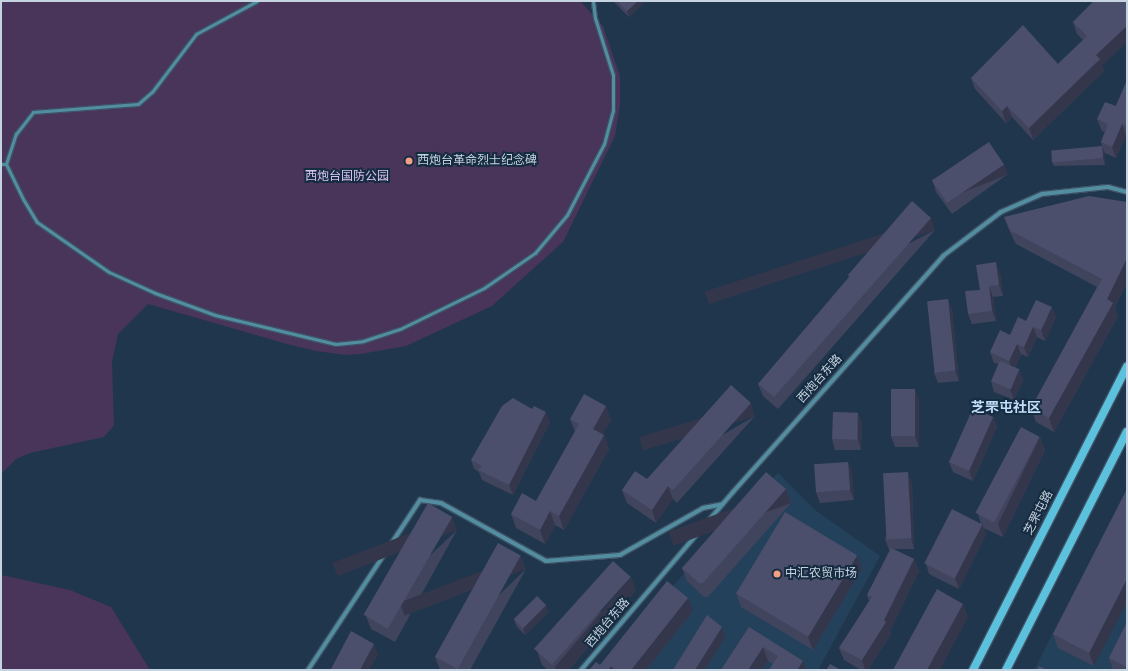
<!DOCTYPE html>
<meta charset="utf-8">
<style>
body{margin:0}
#map{position:relative;width:1128px;height:671px;overflow:hidden;background:#20364c;font-family:Signika,"Noto Sans SC",sans-serif}
div>[style]{position:absolute}
[style*='--x']{left:calc(var(--x)*1px);top:calc(var(--y)*1px);width:calc(var(--w)*1px);rotate:calc(var(--a)*1deg)}
.built>*{inset:0;background:#24415c}
.green>*{inset:0;background:#49345a}
.roads{filter:drop-shadow(1px 0 #3e5267) drop-shadow(-1px 0 #3e5267) drop-shadow(0 1px #3e5267) drop-shadow(0 -1px #3e5267)}
.lane>*{height:3px;margin:-1.5px;padding:0 1.5px;transform-origin:1.5px;border-radius:1.5px;background:#538ea0}
.street>*{height:4px;margin:-2px;padding:0 2px;transform-origin:2px;border-radius:2px;background:#538ea0}
.secondary>*{height:8px;margin:-4px;padding:0 4px;transform-origin:4px;border-radius:4px;background:#5cc1dd}
.wall>*{inset:0;background:#40445d}
.shaded-wall>*{inset:0;background:#34374c;transform-origin:0 0}
.building>*{inset:0;background:#4b4f6c;transform-origin:0 0}
.dots>*{width:11px;height:11px;translate:-50% -50%;box-sizing:border-box;border:2px solid #162c41;border-radius:50%}
span{translate:-50% -50%;white-space:nowrap;text-align:center;line-height:1.15;-webkit-text-stroke:4px #162c41;paint-order:stroke}
.poi-label{font-size:12px;color:#c6d3e1}
.left{translate:0 -50%;text-align:left}
.park-label{font-size:12px;color:#ddc3f4}
.street-label{font-size:12px;color:#c6d3e1}
.quarter-label{font-size:14px;color:#c2defa;font-weight:700}
.frame{position:absolute;inset:0;border:2px solid #c6d3e1;pointer-events:none}
</style>
<div id="map">
<div class="built">
<div style="clip-path:polygon(778px 473px,815px 510px,880px 556px,818px 670px,598px 670px,667px 592px)"></div>
<div style="clip-path:polygon(1127px 489px,1127px 670px,1034px 670px)"></div>
</div>
<div class="green">
<div style="clip-path:polygon(1px 1px,580px 1px,603px 26px,620px 76px,620px 105px,615px 136px,563px 242px,492px 306px,406px 346px,361px 354px,346px 355px,316px 351px,287px 344px,148px 304px,118px 334px,112px 362px,114px 425px,104px 437px,30px 453px,16px 459px,1px 474px)"></div>
<div style="clip-path:polygon(1px 575px,70px 590px,111px 607px,150px 670px,1px 670px)"></div>
</div>
<div class="roads">
<div class="lane">
<div style="--x:1;--y:164;--w:5;--a:0"></div>
<div style="--x:6;--y:164;--w:32;--a:-72"></div>
<div style="--x:16;--y:134;--w:28;--a:-52"></div>
<div style="--x:33;--y:112;--w:105;--a:-4.4"></div>
<div style="--x:138;--y:104;--w:18;--a:-41"></div>
<div style="--x:152;--y:92;--w:73;--a:-52.8"></div>
<div style="--x:196;--y:34;--w:69;--a:-28.4"></div>
<div style="--x:6;--y:164;--w:39;--a:64"></div>
<div style="--x:23;--y:199;--w:27;--a:59"></div>
<div style="--x:37;--y:222;--w:88;--a:34.8"></div>
<div style="--x:109;--y:272;--w:51;--a:24.5"></div>
<div style="--x:155;--y:293;--w:64;--a:20.1"></div>
<div style="--x:215;--y:315;--w:124;--a:13.5"></div>
<div style="--x:336;--y:344;--w:27;--a:-6"></div>
<div style="--x:363;--y:341;--w:39;--a:-18"></div>
<div style="--x:400;--y:329;--w:93;--a:-26"></div>
<div style="--x:484;--y:288;--w:62;--a:-34.5"></div>
<div style="--x:535;--y:253;--w:50;--a:-49.9"></div>
<div style="--x:567;--y:215;--w:80;--a:-62.5"></div>
<div style="--x:604;--y:144;--w:34;--a:-75"></div>
<div style="--x:613;--y:111;--w:36;--a:-90"></div>
<div style="--x:613;--y:75;--w:60;--a:-107.5"></div>
<div style="--x:595;--y:18;--w:17;--a:-97"></div>
</div>
<div class="street">
<div style="--x:308;--y:670;--w:204;--a:-56.6"></div>
<div style="--x:420;--y:500;--w:21;--a:8"></div>
<div style="--x:441;--y:503;--w:120;--a:28.9"></div>
<div style="--x:546;--y:561;--w:74;--a:-4.6"></div>
<div style="--x:620;--y:555;--w:95;--a:-29.5"></div>
<div style="--x:703;--y:508;--w:20;--a:-11"></div>
<div style="--x:581;--y:670;--w:234;--a:-49.5"></div>
<div style="--x:733;--y:492;--w:316;--a:-48.3"></div>
<div style="--x:943;--y:256;--w:73;--a:-37.2"></div>
<div style="--x:1001;--y:212;--w:45;--a:-23.7"></div>
<div style="--x:1042;--y:194;--w:66;--a:-6.1"></div>
<div style="--x:1108;--y:187;--w:20;--a:15"></div>
</div>
<div class="secondary">
<div style="--x:973;--y:670;--w:340;--a:-63.1"></div>
<div style="--x:1006;--y:670;--w:267;--a:-63.1"></div>
</div>
</div>
<div class="wall">
<div style="clip-path:polygon(613px 1px,646px 1px,629px 17px)"></div>
<div style="clip-path:polygon(1094px 1px,1102px 66px,1104px 71px,1033px 140px,1012px 117px,1006px 123px,975px 89px,971px 78px,1058px 64px,1083px 40px,1077px 34px,1073px 22px)"></div>
<div style="clip-path:polygon(1127px 80px,1127px 136px,1126px 135px,1116px 158px,1105px 153px,1105px 165px,1054px 166px,1051px 159px,1102px 146px,1101px 142px,1105px 132px,1102px 131px,1097px 119px,1116px 106px)"></div>
<div style="clip-path:polygon(1008px 174px,952px 214px,936px 192px,933px 182px)"></div>
<div style="clip-path:polygon(1127px 202px,1127px 282px,1115px 307px,1118px 316px,1054px 432px,1036px 422px,1031px 408px,1097px 287px,1016px 244px,1009px 230px,1004px 217px)"></div>
<div style="clip-path:polygon(935px 230px,778px 409px,763px 396px,758px 384px,849px 277px,848px 275px)"></div>
<div style="clip-path:polygon(1000px 273px,1003px 296px,993px 297px,996px 321px,972px 324px,968px 314px,980px 290px)"></div>
<div style="clip-path:polygon(948px 299px,952px 310px,959px 381px,938px 383px,934px 373px)"></div>
<div style="clip-path:polygon(1056px 317px,1045px 341px,1037px 337px,1028px 357px,1021px 354px,1015px 368px,1019px 369px,1023px 380px,1014px 400px,994px 392px,991px 381px,998px 364px,994px 363px,990px 352px,1026px 321px)"></div>
<div style="clip-path:polygon(919px 400px,919px 447px,895px 447px,891px 436px)"></div>
<div style="clip-path:polygon(606px 406px,611px 420px,602px 435px,604px 435px,609px 449px,564px 530px,555px 525px,545px 544px,516px 528px,511px 514px,536px 501px,575px 432px,570px 419px)"></div>
<div style="clip-path:polygon(755px 416px,677px 503px,673px 499px,656px 523px,627px 503px,622px 490px,647px 479px)"></div>
<div style="clip-path:polygon(993px 417px,997px 427px,973px 481px,953px 472px,949px 462px)"></div>
<div style="clip-path:polygon(550px 422px,513px 495px,482px 480px,479px 472px,474px 469px,471px 460px)"></div>
<div style="clip-path:polygon(862px 423px,861px 450px,835px 450px,832px 439px)"></div>
<div style="clip-path:polygon(1040px 437px,1045px 450px,1003px 537px,983px 528px,986px 534px,959px 589px,929px 574px,926px 564px,981px 524px,978px 514px)"></div>
<div style="clip-path:polygon(848px 462px,852px 473px,854px 500px,820px 503px,816px 492px)"></div>
<div style="clip-path:polygon(912px 483px,914px 549px,894px 549px,914px 559px,919px 571px,890px 631px,891px 634px,868px 670px,861px 670px,844px 660px,839px 648px,869px 601px,867px 595px,890px 550px,889px 550px,885px 539px)"></div>
<div style="clip-path:polygon(786px 489px,791px 503px,708px 597px,704px 597px,687px 581px,682px 568px)"></div>
<div style="clip-path:polygon(1127px 489px,1094px 666px,1058px 648px,1053px 634px)"></div>
<div style="clip-path:polygon(457px 530px,395px 642px,371px 629px,366px 616px)"></div>
<div style="clip-path:polygon(857px 556px,862px 569px,813px 650px,741px 607px,736px 593px)"></div>
<div style="clip-path:polygon(526px 569px,470px 670px,440px 670px,435px 657px)"></div>
<div style="clip-path:polygon(636px 590px,569px 670px,548px 670px,542px 665px,537px 651px)"></div>
<div style="clip-path:polygon(546px 605px,548px 612px,525px 635px,517px 627px,514px 620px)"></div>
<div style="clip-path:polygon(693px 611px,646px 670px,589px 670px,600px 665px)"></div>
<div style="clip-path:polygon(1127px 622px,1127px 670px,1113px 670px,1109px 658px)"></div>
<div style="clip-path:polygon(749px 627px,803px 661px,773px 664px,768px 661px,762px 670px,721px 670px)"></div>
</div>
<div class="shaded-wall">
<div style="clip-path:polygon(638px 1px,646px 1px,629px 17px,627px 11px)"></div>
<div style="clip-path:polygon(1127px 26px,1127px 42px,1102px 66px,1104px 71px,1033px 140px,1029px 128px,1096px 55px)"></div>
<div style="clip-path:polygon(1007px 106px,1012px 117px,1006px 123px,1002px 111px)"></div>
<div style="clip-path:polygon(1122px 124px,1126px 135px,1116px 158px,1112px 147px)"></div>
<div style="clip-path:polygon(1102px 146px,1105px 153px,1105px 165px,1103px 158px)"></div>
<div style="left:1004px;top:164px;width:11px;height:69px;rotate:68deg"></div>
<div style="left:931px;top:218px;width:13px;height:238px;rotate:72deg"></div>
<div style="clip-path:polygon(1127px 258px,1127px 282px,1115px 307px,1118px 316px,1054px 432px,1049px 418px)"></div>
<div style="clip-path:polygon(996px 262px,1000px 273px,1003px 296px,999px 285px)"></div>
<div style="clip-path:polygon(989px 286px,993px 297px,996px 321px,992px 311px)"></div>
<div style="clip-path:polygon(948px 299px,952px 310px,959px 381px,955px 371px)"></div>
<div style="clip-path:polygon(1052px 307px,1056px 317px,1045px 341px,1041px 330px)"></div>
<div style="clip-path:polygon(1033px 327px,1037px 337px,1028px 357px,1024px 347px)"></div>
<div style="clip-path:polygon(1017px 344px,1021px 354px,1013px 372px,1009px 361px)"></div>
<div style="clip-path:polygon(1019px 369px,1023px 380px,1014px 400px,1010px 390px)"></div>
<div style="clip-path:polygon(915px 389px,919px 400px,919px 447px,915px 436px)"></div>
<div style="left:751px;top:403px;width:14px;height:117px;rotate:73deg"></div>
<div style="clip-path:polygon(606px 406px,611px 420px,598px 443px,593px 429px)"></div>
<div style="clip-path:polygon(546px 412px,550px 422px,513px 495px,509px 485px)"></div>
<div style="clip-path:polygon(858px 413px,862px 423px,861px 450px,858px 440px)"></div>
<div style="clip-path:polygon(993px 417px,997px 427px,973px 481px,969px 471px)"></div>
<div style="clip-path:polygon(604px 435px,609px 449px,564px 530px,559px 516px)"></div>
<div style="clip-path:polygon(1040px 437px,1045px 450px,1003px 537px,998px 524px)"></div>
<div style="clip-path:polygon(848px 462px,852px 473px,854px 500px,850px 490px)"></div>
<div style="clip-path:polygon(908px 472px,912px 483px,914px 549px,911px 538px)"></div>
<div style="clip-path:polygon(668px 486px,673px 499px,656px 523px,652px 510px)"></div>
<div style="left:786px;top:489px;width:15px;height:125px;rotate:70deg"></div>
<div style="clip-path:polygon(550px 511px,555px 525px,545px 544px,540px 530px)"></div>
<div style="left:452px;top:517px;width:14px;height:128px;rotate:69deg"></div>
<div style="clip-path:polygon(982px 524px,986px 534px,959px 589px,955px 578px)"></div>
<div style="left:521px;top:556px;width:14px;height:130px;rotate:69deg"></div>
<div style="clip-path:polygon(857px 556px,862px 569px,813px 650px,808px 637px)"></div>
<div style="clip-path:polygon(914px 559px,919px 571px,890px 631px,891px 634px,868px 670px,865px 670px,862px 660px,884px 620px)"></div>
<div style="clip-path:polygon(631px 577px,636px 590px,569px 670px,556px 670px,555px 667px)"></div>
<div style="clip-path:polygon(1127px 579px,1127px 602px,1094px 666px,1089px 653px)"></div>
<div style="clip-path:polygon(688px 598px,693px 611px,646px 670px,631px 670px)"></div>
<div style="clip-path:polygon(963px 604px,968px 617px,940px 670px,927px 670px)"></div>
<div style="clip-path:polygon(546px 605px,548px 612px,525px 635px,523px 628px)"></div>
<div style="clip-path:polygon(722px 627px,725px 637px,705px 670px,695px 670px)"></div>
<div style="clip-path:polygon(374px 644px,378px 655px,369px 670px,360px 670px)"></div>
<div style="clip-path:polygon(763px 647px,768px 661px,762px 670px,748px 670px)"></div>
<div style="clip-path:polygon(803px 661px,806px 670px,797px 670px)"></div>
<div style="clip-path:polygon(611px 666px,613px 670px,608px 670px)"></div>
</div>
<div class="building">
<div style="clip-path:polygon(617px 1px,638px 1px,627px 11px)"></div>
<div style="clip-path:polygon(1094px 1px,1127px 1px,1127px 26px,1096px 55px,1100px 59px,1029px 128px,1007px 106px,1002px 111px,971px 78px,1023px 25px,1058px 64px,1087px 36px,1073px 22px)"></div>
<div style="clip-path:polygon(1127px 80px,1127px 126px,1122px 124px,1112px 147px,1101px 142px,1108px 124px,1097px 119px,1105px 102px,1116px 106px)"></div>
<div style="left:989px;top:142px;width:27px;height:69px;rotate:56deg"></div>
<div style="left:1102px;top:146px;width:12px;height:51px;rotate:85deg"></div>
<div style="clip-path:polygon(1089px 196px,1127px 202px,1127px 258px,1107px 299px,1113px 303px,1049px 418px,1031px 408px,1102px 279px,1011px 231px,1004px 217px)"></div>
<div style="clip-path:polygon(912px 201px,931px 218px,774px 397px,758px 384px,850px 276px,848px 275px)"></div>
<div style="clip-path:polygon(996px 262px,999px 285px,989px 286px,992px 311px,968px 314px,965px 291px,980px 290px,976px 265px)"></div>
<div style="left:948px;top:299px;width:72px;height:21px;rotate:84deg"></div>
<div style="clip-path:polygon(1036px 300px,1052px 307px,1041px 330px,1033px 327px,1024px 347px,1017px 344px,1009px 361px,990px 352px,1000px 330px,1010px 335px,1018px 317px,1026px 321px)"></div>
<div style="left:1000px;top:361px;width:21px;height:22px;rotate:23deg"></div>
<div style="clip-path:polygon(731px 385px,751px 403px,673px 490px,668px 486px,652px 510px,622px 490px,635px 471px,647px 479px)"></div>
<div style="left:891px;top:389px;width:24px;height:47px"></div>
<div style="clip-path:polygon(584px 394px,606px 406px,593px 429px,604px 435px,559px 516px,550px 511px,540px 530px,511px 514px,522px 493px,536px 501px,579px 424px,570px 419px)"></div>
<div style="clip-path:polygon(513px 398px,532px 409px,534px 406px,546px 412px,509px 485px,478px 470px,482px 466px,471px 460px,502px 406px)"></div>
<div style="left:973px;top:408px;width:22px;height:59px;rotate:24deg"></div>
<div style="left:833px;top:412px;width:25px;height:27px;rotate:2deg"></div>
<div style="left:1021px;top:427px;width:21px;height:97px;rotate:28deg"></div>
<div style="left:848px;top:462px;width:28px;height:34px;rotate:86deg"></div>
<div style="clip-path:polygon(766px 472px,786px 489px,703px 583px,699px 583px,682px 568px)"></div>
<div style="left:908px;top:472px;width:66px;height:25px;rotate:87deg"></div>
<div style="clip-path:polygon(1127px 489px,1127px 579px,1089px 653px,1053px 634px)"></div>
<div style="left:428px;top:503px;width:28px;height:129px;rotate:30deg"></div>
<div style="left:952px;top:509px;width:34px;height:61px;rotate:27deg"></div>
<div style="left:785px;top:512px;width:84px;height:95px;rotate:31deg"></div>
<div style="left:498px;top:543px;width:26px;height:130px;rotate:29deg"></div>
<div style="clip-path:polygon(891px 548px,914px 559px,884px 620px,886px 622px,862px 660px,839px 648px,872px 597px,867px 595px)"></div>
<div style="left:613px;top:561px;width:24px;height:118px;rotate:42deg"></div>
<div style="clip-path:polygon(667px 581px,688px 598px,631px 670px,617px 670px,611px 666px,608px 670px,589px 670px,596px 662px,600px 665px)"></div>
<div style="clip-path:polygon(937px 589px,963px 604px,927px 670px,893px 670px)"></div>
<div style="left:537px;top:596px;width:13px;height:33px;rotate:45deg"></div>
<div style="clip-path:polygon(707px 615px,722px 627px,695px 670px,673px 670px)"></div>
<div style="clip-path:polygon(1127px 622px,1127px 667px,1109px 658px)"></div>
<div style="clip-path:polygon(749px 627px,803px 661px,797px 670px,769px 670px,778px 656px,763px 647px,748px 670px,721px 670px)"></div>
<div style="clip-path:polygon(351px 631px,374px 644px,360px 670px,333px 670px,331px 669px)"></div>
<div style="clip-path:polygon(830px 664px,841px 670px,826px 670px)"></div>
<div style="clip-path:polygon(1039px 666px,1047px 670px,1037px 670px)"></div>
</div>
<div class="dots">
<div style="left:409px;top:161px;background:#f39f83"></div>
<div style="left:777px;top:574px;background:#f39f83"></div>
</div>
<div class="poi-label">
<span class="left" style="left:417px;top:161px">西炮台革命烈士纪念碑</span>
<span class="left" style="left:785px;top:574px">中汇农贸市场</span>
</div>
<div class="park-label">
<span style="left:347px;top:177px">西炮台国防公园</span>
</div>
<div class="street-label">
<span style="left:820px;top:379px;rotate:-48deg">西炮台东路</span>
<span style="left:1039px;top:513px;rotate:-63deg">芝罘屯路</span>
<span style="left:608px;top:623px;rotate:-50deg">西炮台东路</span>
</div>
<div class="quarter-label">
<span style="left:1006px;top:408px">芝罘屯社区</span>
</div>
<div class="frame"></div>
</div>
